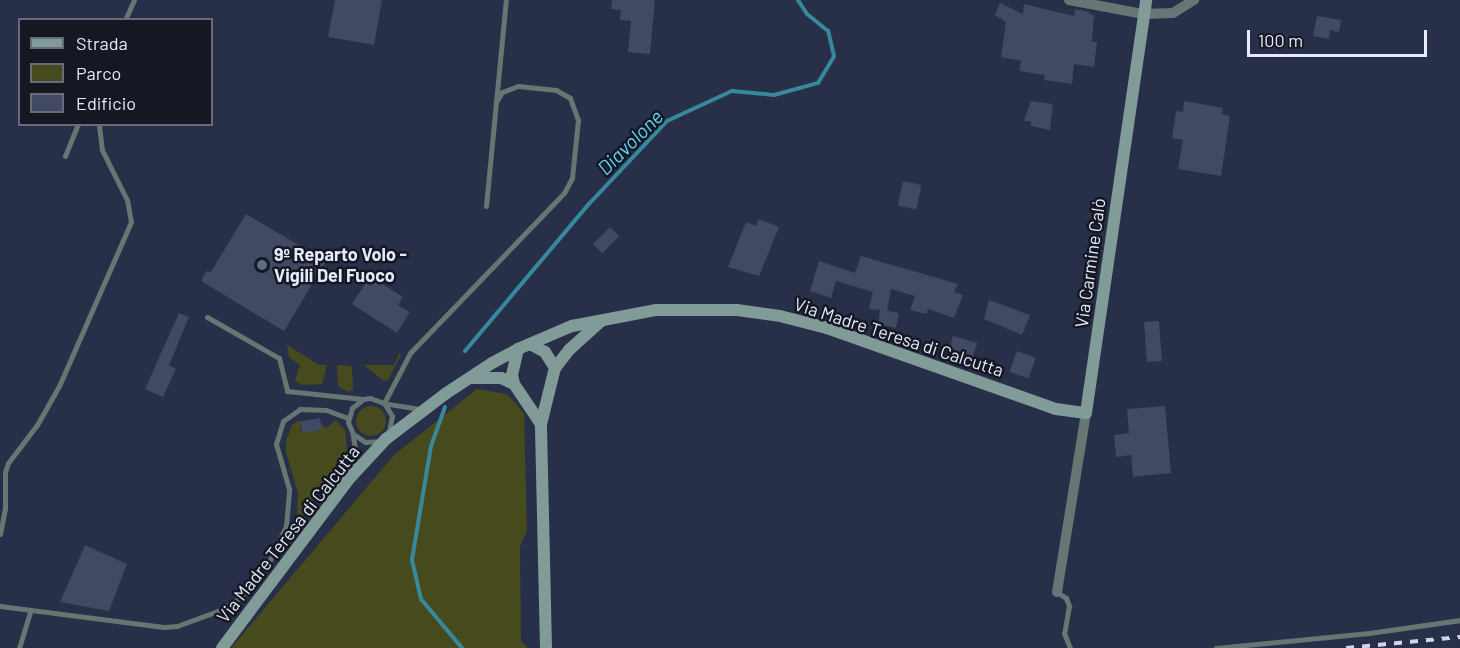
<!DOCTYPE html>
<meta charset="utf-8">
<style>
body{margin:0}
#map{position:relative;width:1460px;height:648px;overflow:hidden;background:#282f48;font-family:Barlow,sans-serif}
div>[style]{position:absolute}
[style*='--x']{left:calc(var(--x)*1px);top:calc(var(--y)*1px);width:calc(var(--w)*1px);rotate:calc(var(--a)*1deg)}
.green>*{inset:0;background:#464a1c}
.round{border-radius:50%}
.stream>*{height:4px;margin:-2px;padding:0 2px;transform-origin:2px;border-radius:2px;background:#37889d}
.building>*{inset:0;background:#414963;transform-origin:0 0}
.lane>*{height:5px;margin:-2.5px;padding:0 2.5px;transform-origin:2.5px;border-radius:2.5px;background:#657673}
.street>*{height:10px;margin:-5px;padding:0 5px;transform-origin:5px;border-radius:5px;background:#657673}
.secondary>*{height:12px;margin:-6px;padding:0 6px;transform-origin:6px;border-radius:6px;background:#819c98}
.rail>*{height:4px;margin-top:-2px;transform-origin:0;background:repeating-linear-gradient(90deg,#cfd5e6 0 8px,transparent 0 16px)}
.dots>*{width:16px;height:16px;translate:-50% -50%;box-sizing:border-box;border:3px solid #151823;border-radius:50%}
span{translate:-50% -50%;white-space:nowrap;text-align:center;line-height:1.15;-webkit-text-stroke:5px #151823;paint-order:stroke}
.poi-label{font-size:18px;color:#e5ebfb;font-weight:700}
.left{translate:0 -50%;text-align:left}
.street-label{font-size:18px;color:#e5ebfb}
.water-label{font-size:20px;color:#60d5f4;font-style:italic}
.legend{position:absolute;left:18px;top:18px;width:195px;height:108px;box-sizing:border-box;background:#151823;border:2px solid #686c79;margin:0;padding:8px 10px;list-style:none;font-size:18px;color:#e5ebfb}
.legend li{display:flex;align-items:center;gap:12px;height:30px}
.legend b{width:30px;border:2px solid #686c79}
.scale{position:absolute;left:1247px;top:30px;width:180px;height:27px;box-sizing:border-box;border:3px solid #e5ebfb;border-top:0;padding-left:8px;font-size:18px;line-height:21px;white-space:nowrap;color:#e5ebfb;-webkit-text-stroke:4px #151823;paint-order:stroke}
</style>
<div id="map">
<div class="green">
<div style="clip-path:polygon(287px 345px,319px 365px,327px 365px,322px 384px,302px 385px,295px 381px,300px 365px,289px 357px)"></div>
<div style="clip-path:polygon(399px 353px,401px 355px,388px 380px,384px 381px,364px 365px,394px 365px)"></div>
<div style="clip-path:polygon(337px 365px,352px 366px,353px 390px,348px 392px,338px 386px)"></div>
<div style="clip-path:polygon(477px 389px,507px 394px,524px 413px,527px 531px,520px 546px,521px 641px,528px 648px,231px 648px,394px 455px)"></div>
<div class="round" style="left:356px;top:406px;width:30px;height:30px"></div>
<div style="clip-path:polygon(300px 420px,301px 432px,321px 430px,321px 424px,327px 428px,336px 420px,345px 430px,347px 449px,342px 462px,304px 513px,299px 532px,283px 553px,297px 515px,298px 493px,286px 452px,286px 441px,292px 425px)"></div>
</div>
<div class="stream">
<div style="--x:465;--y:351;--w:192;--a:-49.9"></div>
<div style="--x:589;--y:204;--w:114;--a:-46.8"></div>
<div style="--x:667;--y:121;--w:72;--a:-24.8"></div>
<div style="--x:732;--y:91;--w:42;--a:5.4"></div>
<div style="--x:774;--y:95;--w:46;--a:-15.3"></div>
<div style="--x:818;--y:83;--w:31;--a:-59"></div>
<div style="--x:834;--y:56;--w:26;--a:-103"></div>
<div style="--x:828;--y:31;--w:27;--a:-141"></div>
<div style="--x:807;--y:14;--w:17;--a:-123"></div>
<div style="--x:445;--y:407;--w:41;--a:109.7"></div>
<div style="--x:431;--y:446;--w:116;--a:99.5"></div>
<div style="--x:412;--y:560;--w:40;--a:77"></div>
<div style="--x:421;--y:599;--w:64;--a:50.1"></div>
</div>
<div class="building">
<div style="clip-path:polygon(335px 0,382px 0,374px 45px,328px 37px)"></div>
<div style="clip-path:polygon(612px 0,655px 0,650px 54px,628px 52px,631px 21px,620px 20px,621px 10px,611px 9px)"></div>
<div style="clip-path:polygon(1000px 3px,1023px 14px,1024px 4px,1074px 16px,1075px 9px,1090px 12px,1089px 14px,1094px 15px,1092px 42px,1097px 42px,1094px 67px,1074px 64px,1072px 84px,1044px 80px,1045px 75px,1019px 71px,1021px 61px,1001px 57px,1006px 22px,995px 15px)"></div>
<div style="clip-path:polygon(1317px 16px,1341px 20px,1339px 32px,1330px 30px,1329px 39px,1313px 36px)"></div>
<div style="clip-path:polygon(1031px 101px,1053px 104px,1050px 130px,1031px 126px,1031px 121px,1024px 121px)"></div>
<div style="clip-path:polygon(1184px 101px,1223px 108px,1222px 114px,1230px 116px,1221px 176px,1178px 169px,1183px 140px,1172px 138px,1176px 111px,1183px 112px)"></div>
<div style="left:903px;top:181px;width:19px;height:25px;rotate:12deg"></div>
<div style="clip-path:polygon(246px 214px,326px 261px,284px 331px,201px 281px,206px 271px,211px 272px)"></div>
<div style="clip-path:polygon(759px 219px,779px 227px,759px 276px,728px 267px,746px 222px,756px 226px)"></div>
<div style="left:610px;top:227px;width:13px;height:24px;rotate:45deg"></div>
<div style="clip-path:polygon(861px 256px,958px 284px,954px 292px,963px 295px,954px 318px,928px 309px,927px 314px,910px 310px,915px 296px,891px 289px,887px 311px,883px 310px,899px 313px,896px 328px,878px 324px,880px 310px,869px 309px,873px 292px,836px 281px,831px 298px,810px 291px,819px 261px,855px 273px)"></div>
<div style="clip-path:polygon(370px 276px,403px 297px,398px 305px,410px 312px,397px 333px,352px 304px)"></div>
<div style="clip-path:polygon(989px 300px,1030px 315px,1022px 335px,984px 319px)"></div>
<div style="clip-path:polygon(179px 313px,189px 317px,169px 365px,176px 369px,163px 397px,145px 389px)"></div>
<div style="left:1159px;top:321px;width:40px;height:15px;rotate:86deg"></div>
<div style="left:953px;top:336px;width:25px;height:17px;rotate:16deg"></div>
<div style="left:1017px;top:351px;width:20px;height:22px;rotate:20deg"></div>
<div style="clip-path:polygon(1165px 406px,1171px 473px,1133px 477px,1131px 455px,1116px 457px,1114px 435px,1129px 433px,1127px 409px)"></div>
<div style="left:320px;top:418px;width:12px;height:20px;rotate:81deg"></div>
<div style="clip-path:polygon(85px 545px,127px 564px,109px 611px,60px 602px)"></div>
</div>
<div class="lane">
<div style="--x:125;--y:20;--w:22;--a:-66"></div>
<div style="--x:65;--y:156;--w:35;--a:-68"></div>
<div style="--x:486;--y:206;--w:207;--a:-84.5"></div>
<div style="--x:207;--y:317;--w:83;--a:29.7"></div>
<div style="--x:279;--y:358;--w:34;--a:76"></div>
<div style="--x:287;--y:391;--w:76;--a:6"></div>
<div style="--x:420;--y:409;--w:36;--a:-171"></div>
<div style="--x:384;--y:403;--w:56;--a:-62.5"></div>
<div style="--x:410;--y:353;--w:222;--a:-46.1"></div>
<div style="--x:564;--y:193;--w:17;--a:-62"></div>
<div style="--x:572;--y:178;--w:58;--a:-84.1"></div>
<div style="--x:578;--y:120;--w:23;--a:-110"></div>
<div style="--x:570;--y:98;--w:16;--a:-150"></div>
<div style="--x:556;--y:90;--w:38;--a:-174"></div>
<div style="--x:518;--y:86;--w:17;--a:159"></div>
<div style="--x:502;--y:92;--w:12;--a:121"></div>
<div style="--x:382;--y:441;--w:17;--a:177"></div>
<div style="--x:365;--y:442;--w:14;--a:-146"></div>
<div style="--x:353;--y:434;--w:13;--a:-113"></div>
<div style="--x:348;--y:422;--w:15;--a:-74"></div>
<div style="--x:352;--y:408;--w:14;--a:-39"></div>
<div style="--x:363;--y:399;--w:7;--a:-8"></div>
<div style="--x:370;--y:398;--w:15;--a:20"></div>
<div style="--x:384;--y:403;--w:15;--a:58"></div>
<div style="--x:392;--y:416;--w:16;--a:101"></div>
<div style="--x:350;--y:474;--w:25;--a:-79"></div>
<div style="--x:355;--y:449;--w:13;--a:-99"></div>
<div style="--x:0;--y:534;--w:25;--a:-79"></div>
<div style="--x:5;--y:509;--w:37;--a:-90"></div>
<div style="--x:5;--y:472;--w:9;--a:-72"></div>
<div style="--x:8;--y:463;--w:48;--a:-52.7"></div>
<div style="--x:37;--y:425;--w:45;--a:-60.6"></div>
<div style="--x:59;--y:386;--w:179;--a:-66.3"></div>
<div style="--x:131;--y:222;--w:22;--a:-100"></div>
<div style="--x:127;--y:200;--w:56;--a:-116.6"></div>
<div style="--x:102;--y:150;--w:26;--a:-97"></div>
<div style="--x:1057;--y:592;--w:11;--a:34"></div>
<div style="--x:1066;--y:598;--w:9;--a:69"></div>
<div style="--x:1069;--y:606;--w:27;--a:100"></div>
<div style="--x:1064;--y:633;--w:16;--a:68"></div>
<div style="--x:0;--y:606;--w:165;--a:7.3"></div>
<div style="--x:164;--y:627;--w:13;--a:-4"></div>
<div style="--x:177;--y:626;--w:44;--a:-20.1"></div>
<div style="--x:218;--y:611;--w:26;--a:-31"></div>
<div style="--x:240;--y:598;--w:44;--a:-50.5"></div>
<div style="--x:268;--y:564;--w:42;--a:-64.7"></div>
<div style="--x:286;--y:526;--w:37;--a:-85"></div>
<div style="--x:289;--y:489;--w:47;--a:-106.1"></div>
<div style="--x:276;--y:444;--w:24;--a:-73"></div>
<div style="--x:283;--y:421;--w:21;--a:-35"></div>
<div style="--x:300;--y:409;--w:26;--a:2"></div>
<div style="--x:326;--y:410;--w:23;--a:20"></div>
<div style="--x:19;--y:648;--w:39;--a:-73"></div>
<div style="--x:1216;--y:648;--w:154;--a:-5.6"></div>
<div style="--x:1369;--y:633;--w:92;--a:-8.1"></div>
</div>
<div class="street">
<div style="--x:1069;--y:0;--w:75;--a:10.7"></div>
<div style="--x:1143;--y:14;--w:30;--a:-2"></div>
<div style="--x:1173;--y:13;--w:25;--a:-32"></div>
<div style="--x:1057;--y:592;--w:181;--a:-80.8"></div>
</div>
<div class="secondary">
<div style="--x:530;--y:344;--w:17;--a:28"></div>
<div style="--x:545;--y:352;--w:19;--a:58"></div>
<div style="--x:518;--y:349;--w:27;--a:103"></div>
<div style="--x:512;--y:375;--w:9;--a:77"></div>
<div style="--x:514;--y:384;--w:48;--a:56"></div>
<div style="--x:471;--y:378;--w:30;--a:0"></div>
<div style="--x:501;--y:378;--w:14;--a:25"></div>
<div style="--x:222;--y:648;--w:210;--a:-53.1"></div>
<div style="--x:348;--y:480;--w:56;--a:-47.2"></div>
<div style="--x:386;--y:439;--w:74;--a:-37.3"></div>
<div style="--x:445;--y:394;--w:56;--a:-33.4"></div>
<div style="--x:492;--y:363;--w:30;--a:-28"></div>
<div style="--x:518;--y:349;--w:59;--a:-23.1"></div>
<div style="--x:572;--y:326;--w:86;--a:-10.8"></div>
<div style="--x:656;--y:310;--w:81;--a:0"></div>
<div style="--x:737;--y:310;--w:43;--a:7.9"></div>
<div style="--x:780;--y:316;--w:49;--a:14.3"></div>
<div style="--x:827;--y:328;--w:243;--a:19.5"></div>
<div style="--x:1056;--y:409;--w:30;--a:8"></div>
<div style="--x:1086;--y:413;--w:417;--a:-81.7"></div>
<div style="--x:546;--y:648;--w:224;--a:-91.3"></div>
<div style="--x:541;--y:424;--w:58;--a:-76"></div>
<div style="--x:555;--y:368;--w:23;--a:-52"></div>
<div style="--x:569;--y:350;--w:42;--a:-42.1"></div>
</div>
<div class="rail">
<div style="--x:1346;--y:648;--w:115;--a:-5.5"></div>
</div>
<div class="dots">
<div style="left:262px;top:265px;background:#5c6f8a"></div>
</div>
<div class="poi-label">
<span class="left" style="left:274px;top:265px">9º Reparto Volo -<br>Vigili Del Fuoco</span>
</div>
<div class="street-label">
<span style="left:1090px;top:263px;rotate:-82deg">Via Carmine Calò</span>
<span style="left:899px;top:337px;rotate:18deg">Via Madre Teresa di Calcutta</span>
<span style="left:288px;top:534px;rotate:-52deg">Via Madre Teresa di Calcutta</span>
</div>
<div class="water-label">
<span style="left:630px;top:142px;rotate:-45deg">Diavolone</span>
</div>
<ul class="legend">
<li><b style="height:8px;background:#819c98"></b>Strada</li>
<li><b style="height:16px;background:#464a1c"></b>Parco</li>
<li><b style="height:16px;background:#414963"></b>Edificio</li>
</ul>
<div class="scale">100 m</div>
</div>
